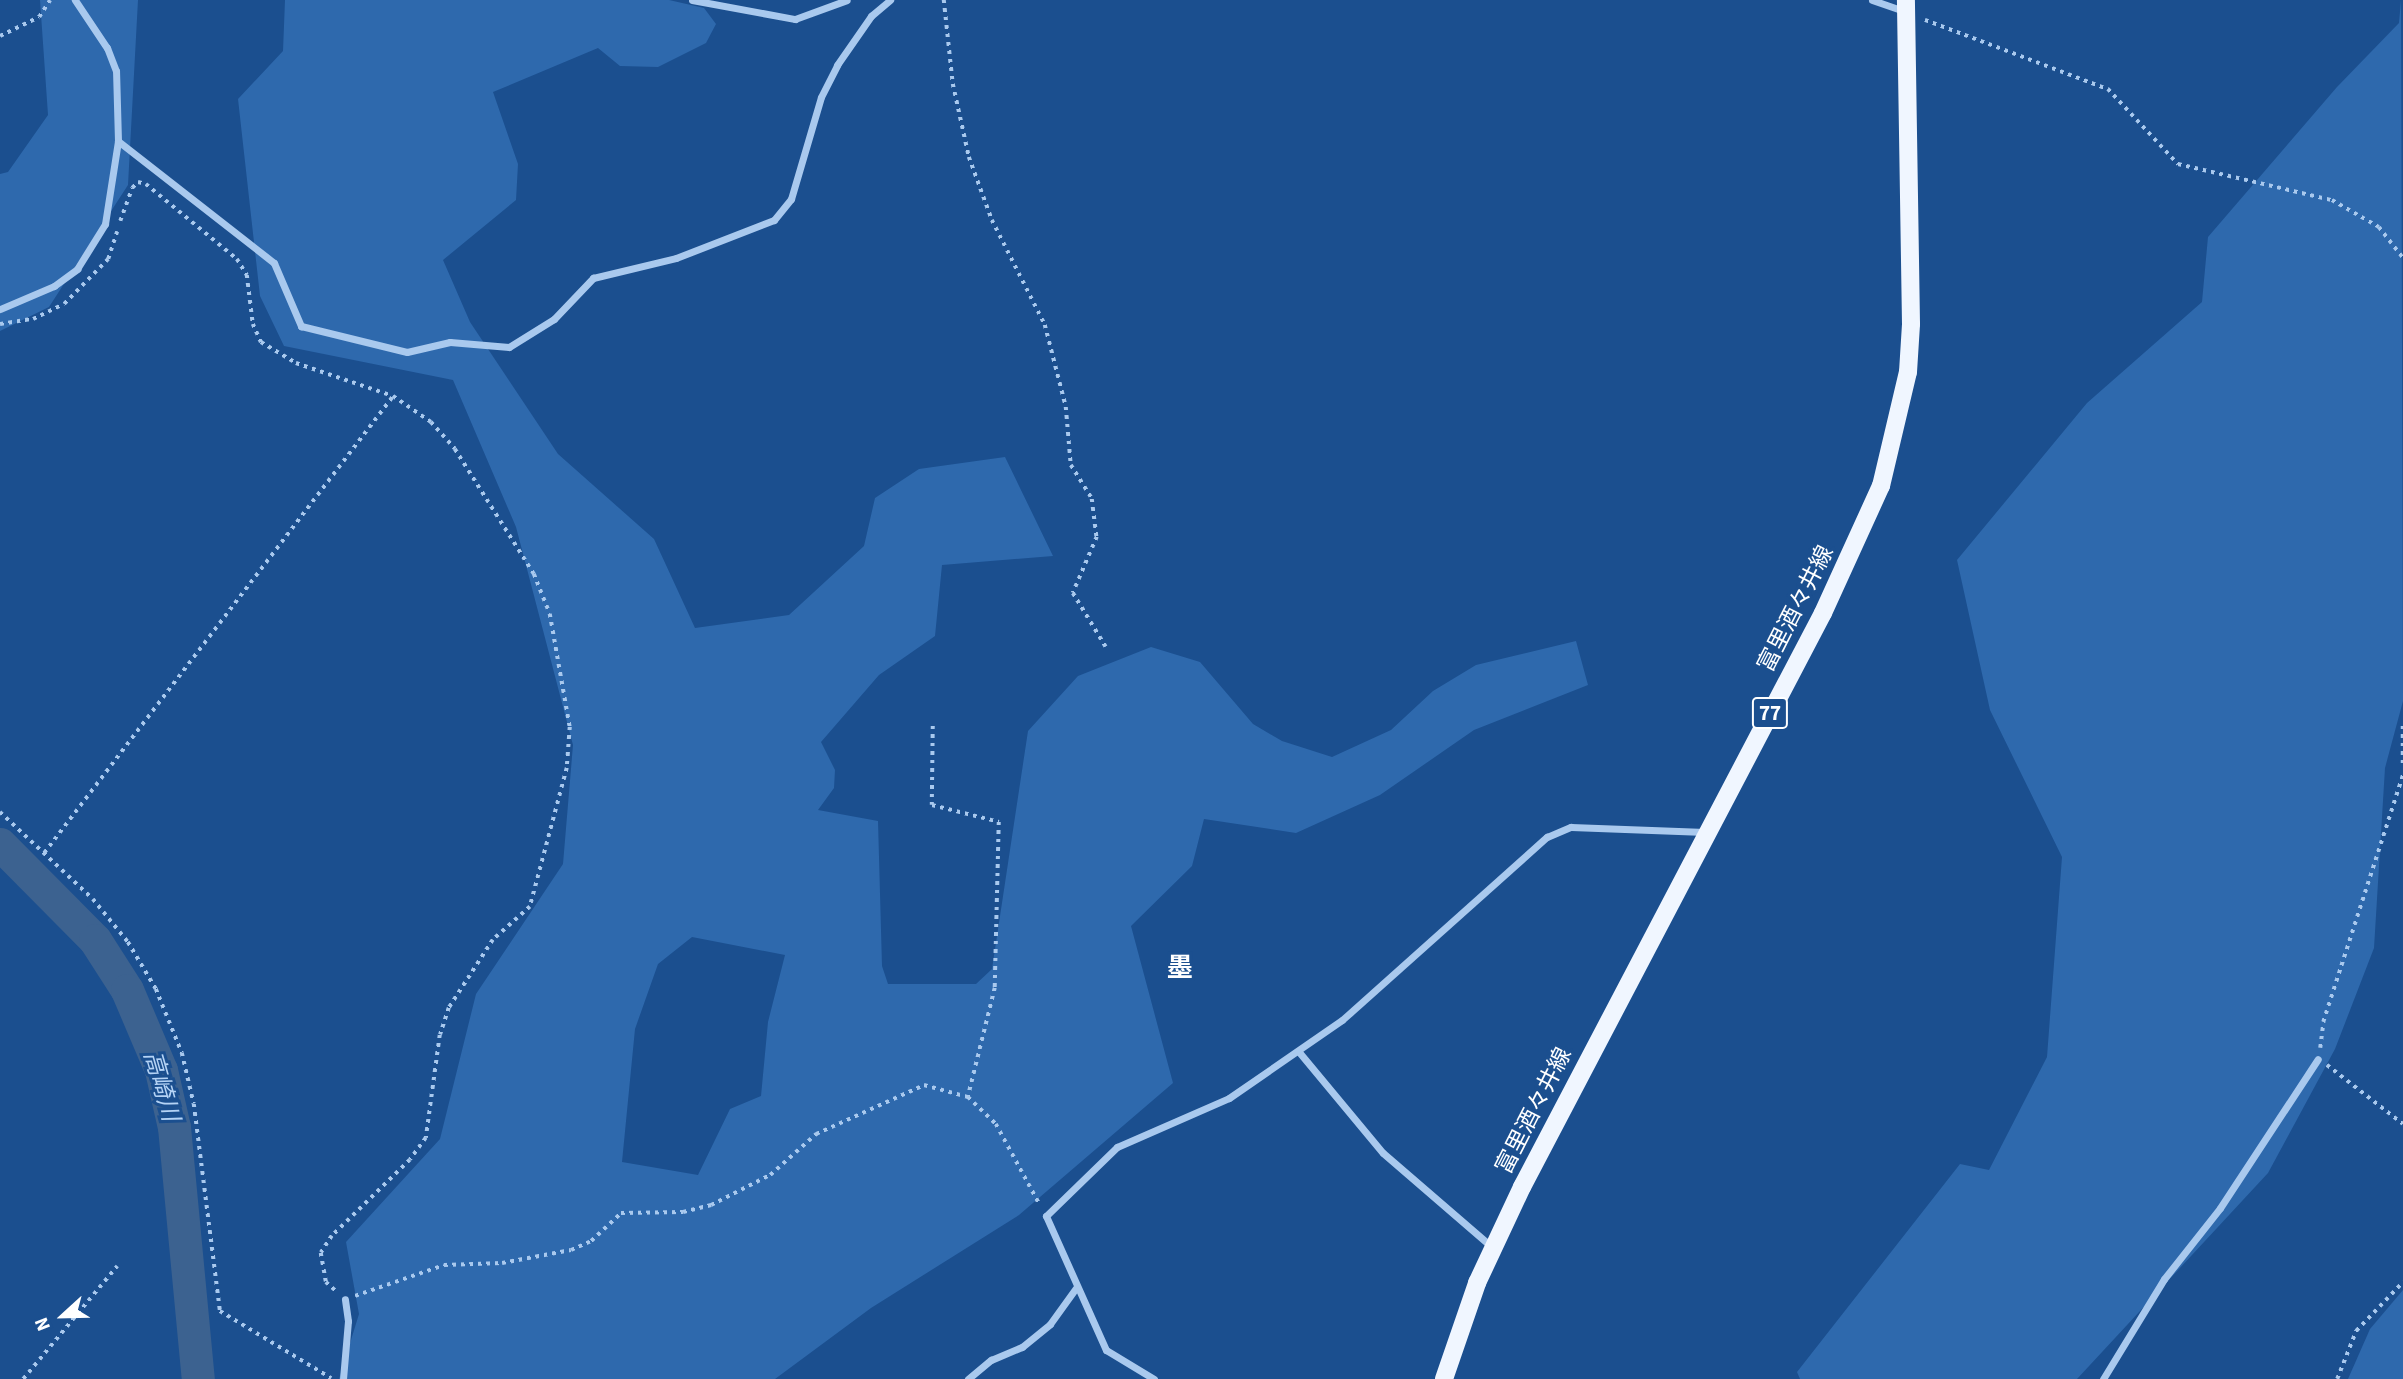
<!DOCTYPE html>
<meta charset="utf-8">
<style>
body{margin:0}
#map{position:relative;width:2403px;height:1379px;overflow:hidden;background:#1b4f8f;font-family:"Source Sans 3","Noto Sans JP",sans-serif}
div>[style]{position:absolute}
[style*='--x']{left:calc(var(--x)*1px);top:calc(var(--y)*1px);width:calc(var(--w)*1px);rotate:calc(var(--a)*1deg)}
.green>*{inset:0;background:#2e69ad}
.river>*{height:33px;margin:-16.5px;padding:0 16.5px;transform-origin:16.5px;border-radius:16.5px;background:#3c6290}
.path>*{height:3.5px;margin-top:-1.75px;transform-origin:0;background:repeating-linear-gradient(90deg,#a9c9ee 0 3.5px,transparent 0 8.5px)}
.street>*{height:7px;margin:-3.5px;padding:0 3.5px;transform-origin:3.5px;border-radius:3.5px;background:#a9c9ee}
.primary>*{height:18px;margin:-9px;padding:0 9px;transform-origin:9px;border-radius:9px;background:#f0f6ff}
span{translate:-50% -50%;white-space:nowrap;text-align:center;line-height:1.15;-webkit-text-stroke:6px #1b4f8f;paint-order:stroke}
.shield-label span{padding:2px 5px;background:#1b4f8f;border:2px solid;border-radius:5px;-webkit-text-stroke-width:0}
.shield-label{font-size:21px;color:#fff;font-weight:700}
.street-label{font-size:23px;color:#fff}
.water-label{font-size:24px;color:#b5d3f5;font-style:italic}
.quarter-label{font-size:26px;color:#fff;font-weight:700}
.north{position:absolute;left:28px;top:1281px;width:70px;height:70px;-webkit-text-stroke:5px #1b4f8f;paint-order:stroke;rotate:248deg;font-size:19px;font-weight:700;line-height:28px;text-align:center;color:#fff}
.north::after{content:'';display:block;margin:auto;width:24px;height:32px;background:#fff;clip-path:polygon(50% 0,100% 100%,50% 72%,0 100%)}
</style>
<div id="map">
<div class="green">
<div style="clip-path:polygon(40px 0,138px 0,128px 185px,49px 307px,0 331px,0 174px,8px 172px,48px 115px)"></div>
<div style="clip-path:polygon(evenodd,285px 0,669px 0,704px 8px,716px 24px,706px 43px,658px 67px,620px 66px,598px 48px,493px 92px,518px 164px,516px 200px,443px 260px,470px 322px,558px 454px,654px 539px,695px 628px,789px 615px,864px 546px,875px 498px,919px 469px,1005px 457px,1053px 556px,942px 565px,935px 636px,879px 675px,821px 742px,835px 770px,834px 788px,818px 810px,878px 821px,882px 966px,888px 984px,976px 984px,992px 969px,1028px 731px,1078px 676px,1151px 647px,1200px 662px,1253px 724px,1282px 741px,1332px 757px,1391px 730px,1433px 691px,1476px 665px,1576px 641px,1588px 685px,1474px 730px,1380px 795px,1296px 833px,1204px 819px,1192px 866px,1131px 926px,1173px 1083px,1019px 1215px,871px 1308px,775px 1379px,339px 1379px,359px 1314px,346px 1242px,440px 1139px,476px 994px,563px 864px,573px 745px,516px 527px,453px 380px,284px 346px,260px 296px,238px 99px,283px 51px,285px 0,692px 937px,785px 955px,768px 1022px,761px 1096px,730px 1109px,698px 1175px,622px 1162px,635px 1029px,658px 964px,692px 937px)"></div>
<div style="clip-path:polygon(2401px 0,2403px 701px,2385px 768px,2374px 948px,2335px 1049px,2268px 1173px,2077px 1379px,1800px 1379px,1797px 1372px,1960px 1164px,1989px 1170px,2047px 1057px,2062px 857px,1990px 710px,1957px 560px,2087px 403px,2202px 302px,2208px 237px,2337px 87px,2399px 23px)"></div>
<div style="clip-path:polygon(2403px 1290px,2403px 1379px,2348px 1379px,2370px 1329px)"></div>
</div>
<div class="river">
<div style="--x:0;--y:844;--w:135;--a:45.3"></div>
<div style="--x:95;--y:940;--w:59;--a:57.4"></div>
<div style="--x:127;--y:990;--w:87;--a:67"></div>
<div style="--x:161;--y:1070;--w:58;--a:77.2"></div>
<div style="--x:174;--y:1127;--w:253;--a:84.6"></div>
</div>
<div class="path">
<div style="--x:944;--y:0;--w:84;--a:83.9"></div>
<div style="--x:953;--y:84;--w:75;--a:77.6"></div>
<div style="--x:969;--y:157;--w:67;--a:69.9"></div>
<div style="--x:992;--y:220;--w:118;--a:63.2"></div>
<div style="--x:1045;--y:325;--w:85;--a:75.6"></div>
<div style="--x:1066;--y:407;--w:58;--a:85.1"></div>
<div style="--x:1071;--y:465;--w:40;--a:58"></div>
<div style="--x:1092;--y:499;--w:38;--a:83"></div>
<div style="--x:1097;--y:537;--w:61;--a:113.2"></div>
<div style="--x:1073;--y:593;--w:63;--a:58.6"></div>
<div style="--x:1925;--y:20;--w:196;--a:20.7"></div>
<div style="--x:2108;--y:89;--w:103;--a:47"></div>
<div style="--x:2178;--y:164;--w:158;--a:13.2"></div>
<div style="--x:2332;--y:200;--w:54;--a:29.9"></div>
<div style="--x:2379;--y:227;--w:39;--a:52"></div>
<div style="--x:0;--y:36;--w:43;--a:-26"></div>
<div style="--x:39;--y:17;--w:20;--a:-57"></div>
<div style="--x:120;--y:221;--w:35;--a:-70"></div>
<div style="--x:132;--y:188;--w:8;--a:-45"></div>
<div style="--x:138;--y:182;--w:8;--a:14"></div>
<div style="--x:146;--y:184;--w:118;--a:39.5"></div>
<div style="--x:237;--y:259;--w:19;--a:58"></div>
<div style="--x:247;--y:275;--w:49;--a:83"></div>
<div style="--x:253;--y:324;--w:20;--a:66"></div>
<div style="--x:261;--y:342;--w:41;--a:31"></div>
<div style="--x:296;--y:363;--w:102;--a:18.8"></div>
<div style="--x:393;--y:396;--w:46;--a:34.4"></div>
<div style="--x:431;--y:422;--w:36;--a:48"></div>
<div style="--x:455;--y:449;--w:148;--a:57.7"></div>
<div style="--x:534;--y:574;--w:43;--a:68.2"></div>
<div style="--x:550;--y:614;--w:115;--a:80"></div>
<div style="--x:570;--y:727;--w:41;--a:94.2"></div>
<div style="--x:567;--y:768;--w:144;--a:104.9"></div>
<div style="--x:530;--y:907;--w:50;--a:138.3"></div>
<div style="--x:493;--y:940;--w:81;--a:122.9"></div>
<div style="--x:449;--y:1008;--w:28;--a:108"></div>
<div style="--x:440;--y:1035;--w:104;--a:97.7"></div>
<div style="--x:426;--y:1138;--w:27;--a:126"></div>
<div style="--x:410;--y:1160;--w:109;--a:135.7"></div>
<div style="--x:332;--y:1236;--w:20;--a:123"></div>
<div style="--x:321;--y:1253;--w:29;--a:80"></div>
<div style="--x:326;--y:1282;--w:13;--a:42"></div>
<div style="--x:0;--y:324;--w:33;--a:-9"></div>
<div style="--x:33;--y:319;--w:34;--a:-26"></div>
<div style="--x:64;--y:304;--w:63;--a:-45.6"></div>
<div style="--x:108;--y:259;--w:29;--a:-72"></div>
<div style="--x:933;--y:726;--w:79;--a:90.7"></div>
<div style="--x:932;--y:805;--w:69;--a:14.2"></div>
<div style="--x:999;--y:822;--w:166;--a:91.4"></div>
<div style="--x:995;--y:988;--w:112;--a:103.9"></div>
<div style="--x:2403;--y:726;--w:41;--a:90"></div>
<div style="--x:0;--y:812;--w:127;--a:43.1"></div>
<div style="--x:93;--y:899;--w:55;--a:50.9"></div>
<div style="--x:128;--y:942;--w:55;--a:59.2"></div>
<div style="--x:156;--y:989;--w:69;--a:67.9"></div>
<div style="--x:182;--y:1053;--w:52;--a:76.8"></div>
<div style="--x:194;--y:1104;--w:209;--a:82.8"></div>
<div style="--x:220;--y:1311;--w:130;--a:31.1"></div>
<div style="--x:44;--y:853;--w:575;--a:-52.63"></div>
<div style="--x:2320;--y:1048;--w:26;--a:-83"></div>
<div style="--x:2323;--y:1022;--w:261;--a:-72.1"></div>
<div style="--x:2327;--y:1065;--w:96;--a:37.8"></div>
<div style="--x:355;--y:1296;--w:94;--a:-19.2"></div>
<div style="--x:444;--y:1265;--w:58;--a:-2"></div>
<div style="--x:502;--y:1263;--w:70;--a:-10.7"></div>
<div style="--x:571;--y:1250;--w:22;--a:-24"></div>
<div style="--x:591;--y:1241;--w:41;--a:-43"></div>
<div style="--x:621;--y:1213;--w:62;--a:-0.9"></div>
<div style="--x:683;--y:1212;--w:29;--a:-14"></div>
<div style="--x:711;--y:1205;--w:66;--a:-27"></div>
<div style="--x:770;--y:1175;--w:62;--a:-41.7"></div>
<div style="--x:816;--y:1134;--w:119;--a:-24.4"></div>
<div style="--x:924;--y:1085;--w:46;--a:15.3"></div>
<div style="--x:968;--y:1097;--w:39;--a:44"></div>
<div style="--x:996;--y:1124;--w:92;--a:61.5"></div>
<div style="--x:23;--y:1379;--w:147;--a:-50.2"></div>
<div style="--x:2337;--y:1379;--w:52;--a:-68.4"></div>
<div style="--x:2356;--y:1331;--w:68;--a:-46.2"></div>
</div>
<div class="street">
<div style="--x:692;--y:0;--w:105;--a:10.5"></div>
<div style="--x:795;--y:19;--w:55;--a:-20.1"></div>
<div style="--x:1872;--y:0;--w:36;--a:19"></div>
<div style="--x:118;--y:141;--w:198;--a:38"></div>
<div style="--x:274;--y:263;--w:69;--a:66.8"></div>
<div style="--x:301;--y:326;--w:109;--a:13.8"></div>
<div style="--x:407;--y:352;--w:44;--a:-13.1"></div>
<div style="--x:450;--y:342;--w:59;--a:4.8"></div>
<div style="--x:509;--y:347;--w:53;--a:-31.9"></div>
<div style="--x:554;--y:319;--w:57;--a:-46.4"></div>
<div style="--x:593;--y:278;--w:85;--a:-13.5"></div>
<div style="--x:676;--y:258;--w:105;--a:-21.2"></div>
<div style="--x:774;--y:220;--w:27;--a:-51"></div>
<div style="--x:791;--y:199;--w:106;--a:-73.6"></div>
<div style="--x:821;--y:97;--w:36;--a:-63"></div>
<div style="--x:837;--y:65;--w:60;--a:-55.2"></div>
<div style="--x:871;--y:16;--w:25;--a:-40"></div>
<div style="--x:0;--y:309;--w:59;--a:-23.1"></div>
<div style="--x:54;--y:286;--w:29;--a:-36"></div>
<div style="--x:77;--y:269;--w:53;--a:-58.1"></div>
<div style="--x:105;--y:224;--w:84;--a:-81.1"></div>
<div style="--x:118;--y:141;--w:70;--a:-91.6"></div>
<div style="--x:116;--y:71;--w:25;--a:-111"></div>
<div style="--x:107;--y:48;--w:58;--a:-123.7"></div>
<div style="--x:1299;--y:1052;--w:131;--a:50.3"></div>
<div style="--x:1383;--y:1153;--w:145;--a:40.8"></div>
<div style="--x:343;--y:1379;--w:58;--a:-85.1"></div>
<div style="--x:348;--y:1321;--w:22;--a:-98"></div>
<div style="--x:968;--y:1379;--w:30;--a:-40"></div>
<div style="--x:991;--y:1360;--w:34;--a:-23"></div>
<div style="--x:1022;--y:1347;--w:36;--a:-39"></div>
<div style="--x:1050;--y:1324;--w:44;--a:-54.2"></div>
<div style="--x:1154;--y:1379;--w:56;--a:-148.9"></div>
<div style="--x:1106;--y:1350;--w:147;--a:-114.1"></div>
<div style="--x:1046;--y:1216;--w:99;--a:-44.2"></div>
<div style="--x:1117;--y:1147;--w:122;--a:-23.6"></div>
<div style="--x:1229;--y:1098;--w:137;--a:-34.6"></div>
<div style="--x:1342;--y:1020;--w:275;--a:-41.8"></div>
<div style="--x:1547;--y:837;--w:26;--a:-23"></div>
<div style="--x:1571;--y:827;--w:134;--a:2.1"></div>
<div style="--x:2103;--y:1379;--w:117;--a:-58.6"></div>
<div style="--x:2164;--y:1279;--w:90;--a:-51.7"></div>
<div style="--x:2220;--y:1208;--w:178;--a:-56.7"></div>
</div>
<div class="primary">
<div style="--x:1444;--y:1379;--w:102;--a:-71"></div>
<div style="--x:1477;--y:1283;--w:106;--a:-64.9"></div>
<div style="--x:1522;--y:1187;--w:648;--a:-62.33"></div>
<div style="--x:1823;--y:613;--w:140;--a:-65.5"></div>
<div style="--x:1881;--y:486;--w:117;--a:-76.7"></div>
<div style="--x:1908;--y:372;--w:48;--a:-86.4"></div>
<div style="--x:1911;--y:324;--w:324;--a:-90.9"></div>
</div>
<div class="shield-label">
<span style="left:1770px;top:713px">77</span>
</div>
<div class="street-label">
<span style="left:1796px;top:609px;rotate:-63deg">富里酒々井線</span>
<span style="left:1534px;top:1111px;rotate:-63deg">富里酒々井線</span>
</div>
<div class="water-label">
<span style="left:161px;top:1086px;rotate:74deg">高崎川</span>
</div>
<div class="quarter-label">
<span style="left:1180px;top:968px">墨</span>
</div>
<div class="north">N</div>
</div>
